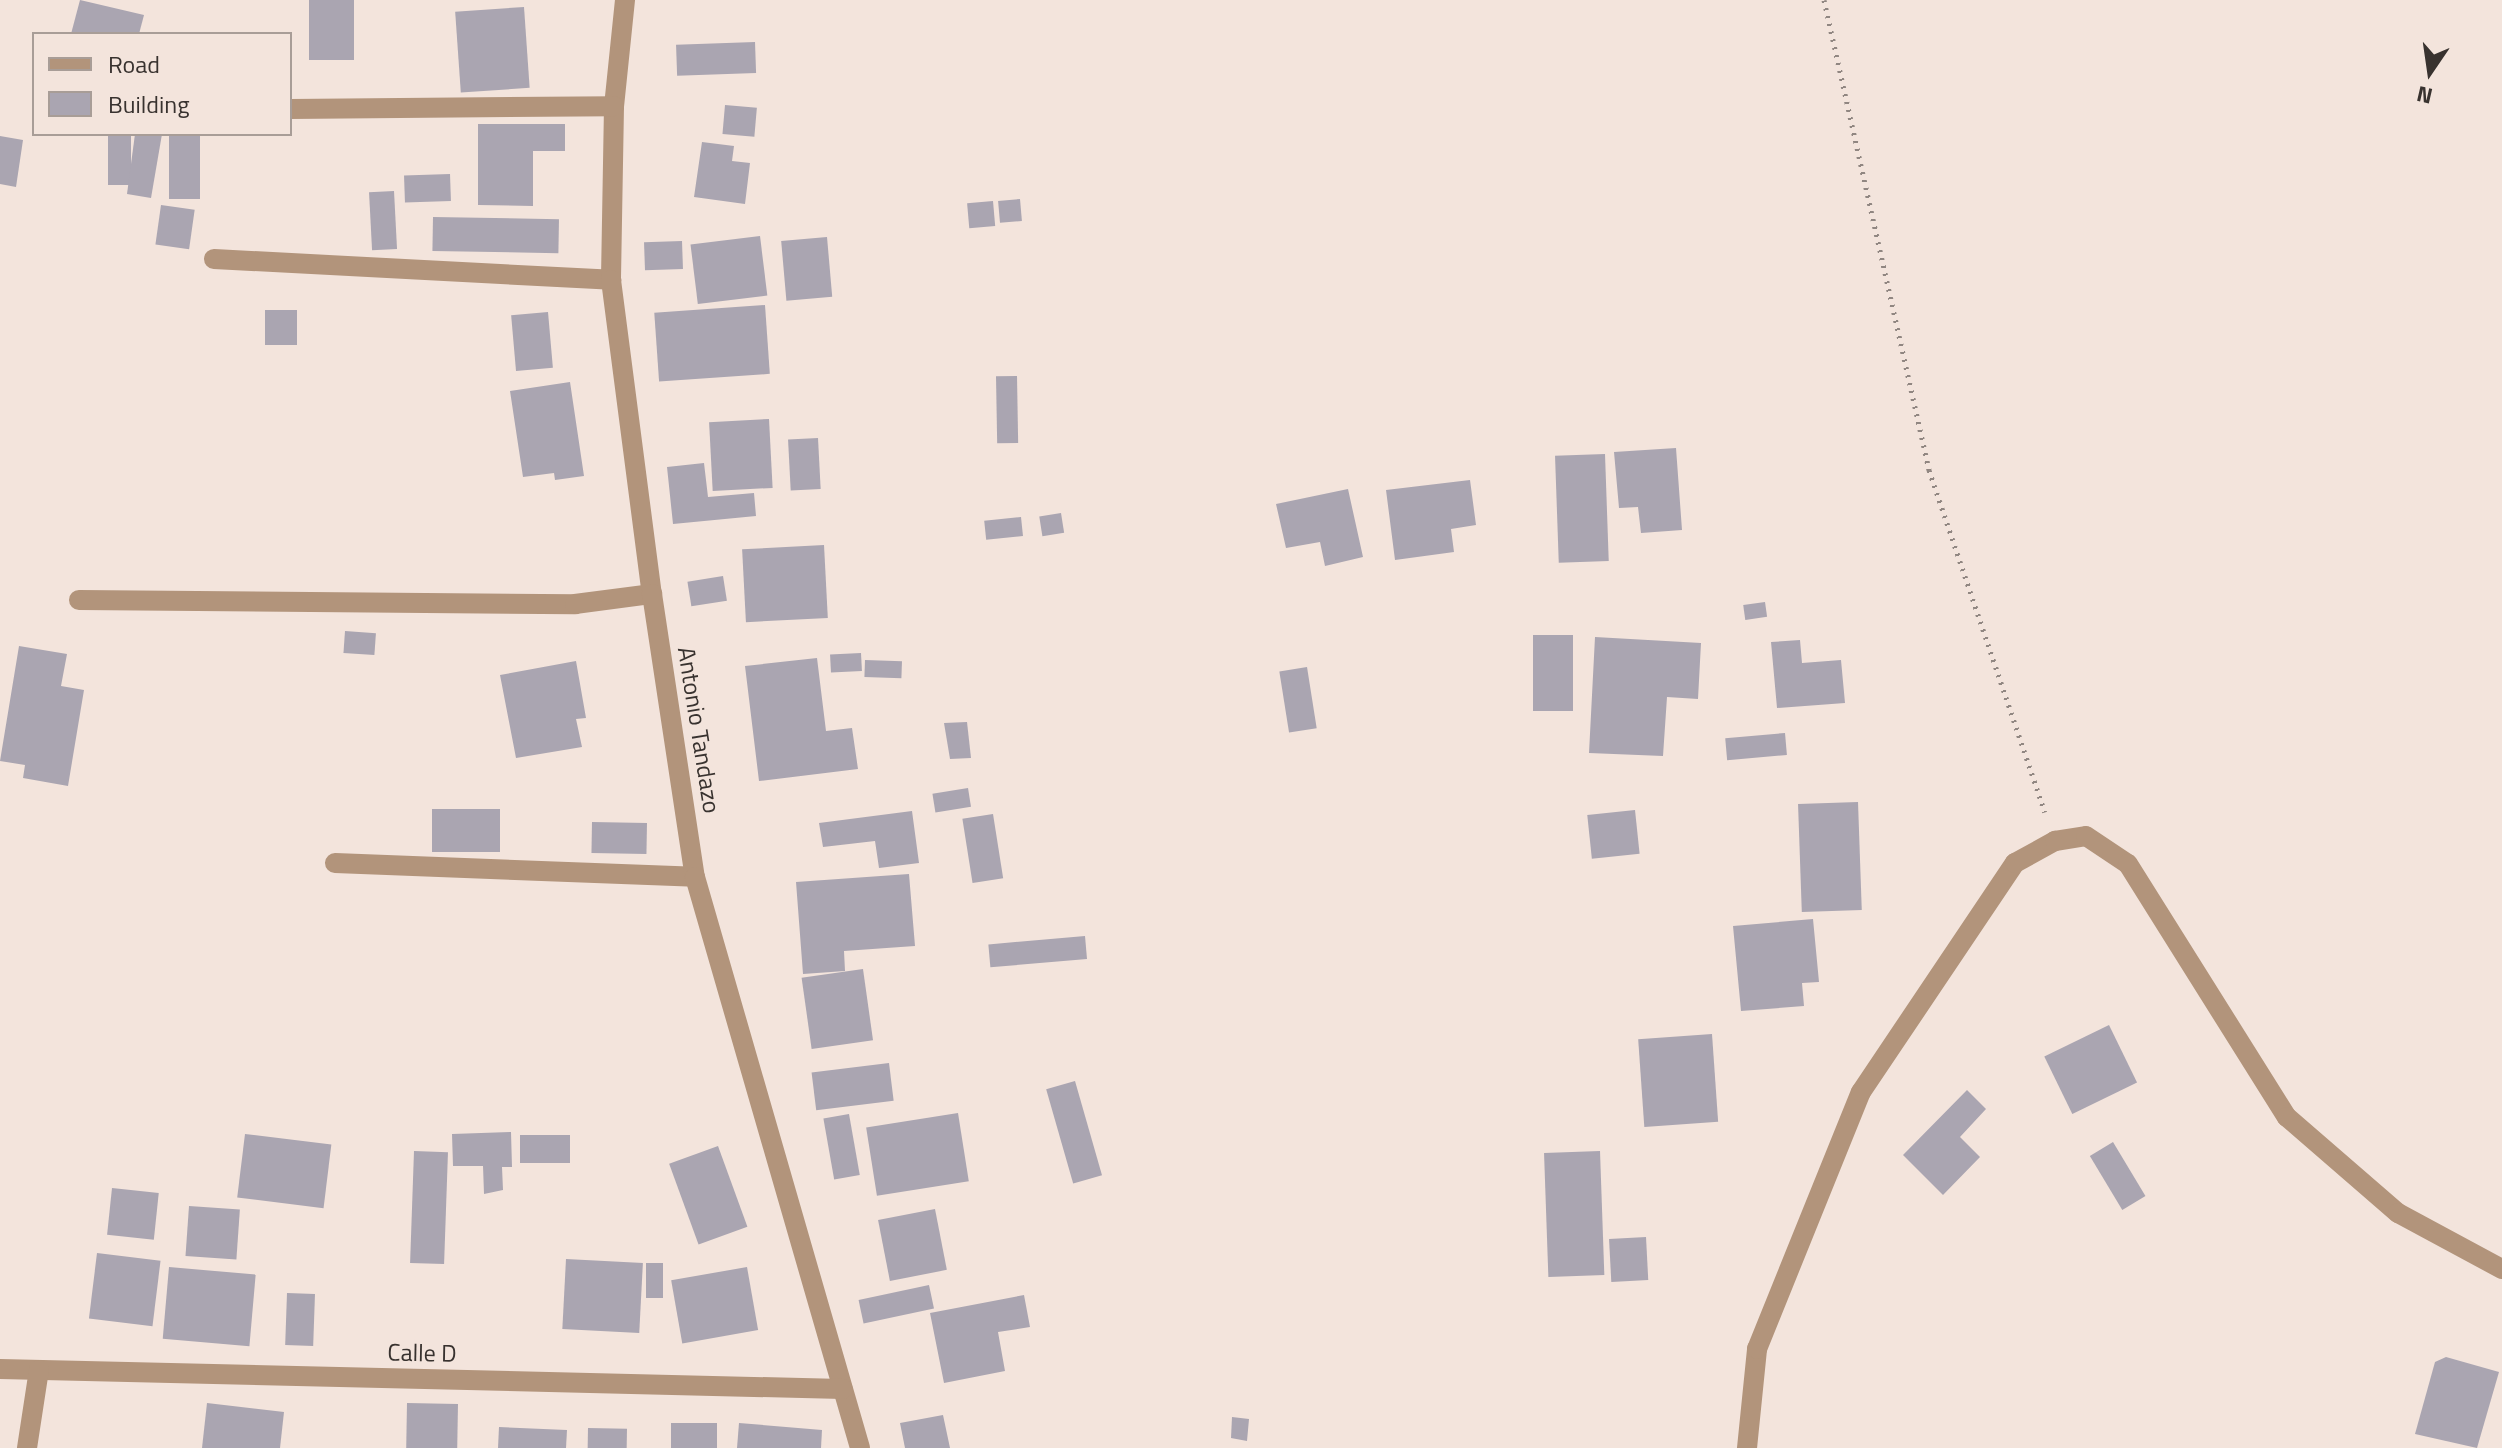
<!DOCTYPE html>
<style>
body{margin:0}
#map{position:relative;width:2502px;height:1448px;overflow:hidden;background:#f3e4dc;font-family:"Titillium Web",sans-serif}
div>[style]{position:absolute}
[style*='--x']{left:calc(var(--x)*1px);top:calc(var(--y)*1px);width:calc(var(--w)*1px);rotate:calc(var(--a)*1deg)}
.building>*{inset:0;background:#aaa5b1;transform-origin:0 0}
.path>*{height:5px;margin-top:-2.5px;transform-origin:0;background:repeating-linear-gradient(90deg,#908681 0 2px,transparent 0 8px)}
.service>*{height:20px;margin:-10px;padding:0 10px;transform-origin:10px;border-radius:10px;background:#b2947b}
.minor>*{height:20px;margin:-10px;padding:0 10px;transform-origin:10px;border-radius:10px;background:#b2947b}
span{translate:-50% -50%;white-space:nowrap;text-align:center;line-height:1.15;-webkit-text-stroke:8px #f3e4dc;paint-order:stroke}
.street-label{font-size:24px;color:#38322f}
.legend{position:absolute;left:32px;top:32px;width:260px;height:104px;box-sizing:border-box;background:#f3e4dc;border:2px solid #a89d97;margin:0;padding:10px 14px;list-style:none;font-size:24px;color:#38322f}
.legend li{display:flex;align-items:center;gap:16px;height:40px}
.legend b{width:40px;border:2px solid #a89d97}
.north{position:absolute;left:2390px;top:32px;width:80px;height:80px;-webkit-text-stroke:6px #f3e4dc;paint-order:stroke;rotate:193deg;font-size:22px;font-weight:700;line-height:32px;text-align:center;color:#38322f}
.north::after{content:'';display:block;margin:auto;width:28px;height:36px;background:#38322f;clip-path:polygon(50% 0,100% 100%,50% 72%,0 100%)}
</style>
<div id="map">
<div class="building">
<div style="clip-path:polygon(80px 0,144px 15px,139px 34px,71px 34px)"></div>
<div style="left:309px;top:0;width:45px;height:60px"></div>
<div style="left:524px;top:7px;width:81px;height:69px;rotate:86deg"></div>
<div style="left:755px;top:42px;width:31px;height:79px;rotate:88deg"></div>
<div style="left:725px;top:105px;width:32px;height:29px;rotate:5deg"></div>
<div style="clip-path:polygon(478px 124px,565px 124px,565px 151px,533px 151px,533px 206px,478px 205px)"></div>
<div style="left:108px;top:134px;width:23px;height:51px"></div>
<div style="clip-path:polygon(135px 134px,162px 134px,151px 198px,127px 194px)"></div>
<div style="left:169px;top:134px;width:31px;height:65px"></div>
<div style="clip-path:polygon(0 136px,23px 140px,16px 187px,0 184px)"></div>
<div style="clip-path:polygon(702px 142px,734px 146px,732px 161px,750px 163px,745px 204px,694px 197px)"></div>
<div style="left:450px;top:174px;width:27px;height:46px;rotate:88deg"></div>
<div style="left:394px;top:191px;width:58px;height:25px;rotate:87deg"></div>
<div style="left:1020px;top:199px;width:22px;height:22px;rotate:85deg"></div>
<div style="left:993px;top:201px;width:25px;height:26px;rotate:85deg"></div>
<div style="left:161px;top:205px;width:34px;height:40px;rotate:8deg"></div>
<div style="left:433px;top:217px;width:126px;height:34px;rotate:1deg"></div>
<div style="left:760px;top:236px;width:60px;height:70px;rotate:83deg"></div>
<div style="left:827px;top:237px;width:60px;height:46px;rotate:85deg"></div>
<div style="left:682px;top:241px;width:28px;height:38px;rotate:88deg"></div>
<div style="left:765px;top:305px;width:69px;height:111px;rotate:86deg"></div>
<div style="left:265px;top:310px;width:32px;height:35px"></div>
<div style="left:548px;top:312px;width:56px;height:37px;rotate:85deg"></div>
<div style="left:1017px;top:376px;width:67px;height:21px;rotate:89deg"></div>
<div style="clip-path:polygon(570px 382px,584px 476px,555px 480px,554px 473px,523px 477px,510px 391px)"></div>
<div style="left:769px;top:419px;width:69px;height:60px;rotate:87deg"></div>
<div style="left:818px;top:438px;width:51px;height:30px;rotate:87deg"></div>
<div style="clip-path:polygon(1676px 448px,1682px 530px,1641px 533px,1638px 507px,1619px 508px,1614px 452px)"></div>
<div style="left:1605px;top:454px;width:107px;height:50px;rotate:88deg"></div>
<div style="clip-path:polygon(704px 463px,708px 497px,754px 493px,756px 516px,673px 524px,667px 467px)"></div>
<div style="clip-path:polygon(1470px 480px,1476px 525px,1451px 529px,1454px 552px,1395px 560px,1386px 490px)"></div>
<div style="clip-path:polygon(1348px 489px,1363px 557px,1325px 566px,1320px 542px,1286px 548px,1276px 504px)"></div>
<div style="left:1061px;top:513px;width:20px;height:22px;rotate:81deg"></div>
<div style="left:1021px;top:517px;width:19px;height:37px;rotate:84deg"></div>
<div style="left:824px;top:545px;width:73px;height:82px;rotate:87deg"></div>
<div style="left:723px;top:576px;width:25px;height:36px;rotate:81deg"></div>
<div style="left:1765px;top:602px;width:15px;height:22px;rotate:82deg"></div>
<div style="left:345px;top:631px;width:31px;height:22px;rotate:4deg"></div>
<div style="left:1533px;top:635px;width:40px;height:76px"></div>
<div style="clip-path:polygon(1595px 637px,1701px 643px,1698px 699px,1667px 697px,1663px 756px,1589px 753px)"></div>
<div style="clip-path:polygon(1800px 640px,1802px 663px,1841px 660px,1845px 703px,1777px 708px,1771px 642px)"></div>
<div style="clip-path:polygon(19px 646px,67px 654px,61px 686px,84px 690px,68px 786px,23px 778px,25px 765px,0 761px)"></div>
<div style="left:861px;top:653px;width:18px;height:31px;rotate:87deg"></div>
<div style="clip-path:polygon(817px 658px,826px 731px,852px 728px,858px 769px,759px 781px,745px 666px)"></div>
<div style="left:865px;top:660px;width:37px;height:17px;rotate:2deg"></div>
<div style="clip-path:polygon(576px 661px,586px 718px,576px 719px,582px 747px,516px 758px,500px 675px)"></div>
<div style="left:1307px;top:667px;width:62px;height:28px;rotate:81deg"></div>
<div style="clip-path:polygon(967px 722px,971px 758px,950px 759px,944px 723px)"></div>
<div style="left:1785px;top:733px;width:22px;height:60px;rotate:85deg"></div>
<div style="left:968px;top:788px;width:19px;height:36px;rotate:81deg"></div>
<div style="left:1858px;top:802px;width:108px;height:60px;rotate:88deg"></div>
<div style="left:500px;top:809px;width:43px;height:68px;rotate:90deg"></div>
<div style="left:1635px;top:810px;width:44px;height:48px;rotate:84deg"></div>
<div style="clip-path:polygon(912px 811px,919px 863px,879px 868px,875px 841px,823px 847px,819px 823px)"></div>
<div style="left:993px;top:814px;width:65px;height:31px;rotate:81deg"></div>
<div style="left:592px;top:822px;width:55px;height:31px;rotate:1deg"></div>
<div style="clip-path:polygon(909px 874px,915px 946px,844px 951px,845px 971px,803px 974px,796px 882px)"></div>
<div style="clip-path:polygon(1813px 919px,1819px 982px,1802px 983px,1804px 1006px,1741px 1011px,1733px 926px)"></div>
<div style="left:1085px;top:936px;width:23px;height:97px;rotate:85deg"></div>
<div style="left:863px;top:969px;width:72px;height:62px;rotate:82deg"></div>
<div style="left:2109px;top:1025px;width:64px;height:72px;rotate:64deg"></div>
<div style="left:1712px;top:1034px;width:88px;height:74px;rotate:86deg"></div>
<div style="left:889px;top:1063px;width:38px;height:78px;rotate:83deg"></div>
<div style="left:1075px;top:1081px;width:98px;height:30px;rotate:74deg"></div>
<div style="clip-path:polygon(1967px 1090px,1986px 1109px,1960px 1137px,1980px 1157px,1943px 1195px,1903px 1155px)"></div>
<div style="left:958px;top:1113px;width:69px;height:93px;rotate:81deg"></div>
<div style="left:849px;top:1114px;width:62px;height:26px;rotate:80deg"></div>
<div style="clip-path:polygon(511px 1132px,512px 1167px,502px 1167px,503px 1190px,484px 1194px,483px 1166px,453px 1166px,452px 1134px)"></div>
<div style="left:245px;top:1134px;width:87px;height:64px;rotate:7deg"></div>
<div style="left:520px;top:1135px;width:50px;height:28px"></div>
<div style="left:2113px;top:1142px;width:63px;height:27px;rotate:59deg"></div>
<div style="left:718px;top:1146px;width:86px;height:52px;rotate:70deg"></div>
<div style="left:414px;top:1151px;width:34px;height:112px;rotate:2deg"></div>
<div style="left:1600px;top:1151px;width:124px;height:56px;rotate:88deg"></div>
<div style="left:112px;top:1188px;width:47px;height:47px;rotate:6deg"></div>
<div style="left:189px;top:1206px;width:51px;height:50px;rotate:4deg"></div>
<div style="left:935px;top:1209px;width:62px;height:58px;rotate:79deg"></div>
<div style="left:1646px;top:1237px;width:43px;height:37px;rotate:87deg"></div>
<div style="left:97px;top:1253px;width:64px;height:66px;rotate:7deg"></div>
<div style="left:566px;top:1259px;width:77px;height:70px;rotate:3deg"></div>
<div style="left:646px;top:1263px;width:17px;height:35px"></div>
<div style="left:169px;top:1267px;width:87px;height:72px;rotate:5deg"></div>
<div style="left:747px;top:1267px;width:64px;height:77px;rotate:80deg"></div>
<div style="left:929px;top:1285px;width:24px;height:72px;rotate:78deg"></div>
<div style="left:287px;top:1293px;width:28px;height:52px;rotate:2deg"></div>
<div style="clip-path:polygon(1024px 1295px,1030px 1327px,998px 1332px,1005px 1371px,944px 1383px,930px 1313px)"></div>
<div style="clip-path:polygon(2446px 1357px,2499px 1372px,2477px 1448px,2415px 1434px,2435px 1362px)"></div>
<div style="clip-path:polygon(207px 1403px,284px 1412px,280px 1448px,202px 1448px)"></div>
<div style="left:407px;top:1403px;width:51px;height:45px;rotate:1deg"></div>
<div style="clip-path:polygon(943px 1415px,950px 1448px,905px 1448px,900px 1423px)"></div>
<div style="clip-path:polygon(1232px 1417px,1249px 1419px,1247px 1441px,1231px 1438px)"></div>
<div style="left:671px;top:1423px;width:46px;height:25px"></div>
<div style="clip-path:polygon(739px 1423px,822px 1430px,821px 1448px,737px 1448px)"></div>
<div style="clip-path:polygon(499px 1427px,567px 1430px,566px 1448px,498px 1448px)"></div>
<div style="left:588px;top:1428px;width:39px;height:20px;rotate:1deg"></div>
</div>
<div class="path">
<div style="--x:1824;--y:0;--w:482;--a:77.4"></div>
<div style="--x:1929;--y:470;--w:361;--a:71.3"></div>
</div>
<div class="service">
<div style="--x:214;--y:259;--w:398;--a:3"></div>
<div style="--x:79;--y:600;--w:496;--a:0.5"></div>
<div style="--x:575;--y:604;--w:78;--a:-7.4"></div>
<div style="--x:335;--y:863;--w:360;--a:2.2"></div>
</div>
<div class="minor">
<div style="--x:625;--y:0;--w:107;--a:95.9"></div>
<div style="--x:614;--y:106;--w:174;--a:91"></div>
<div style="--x:611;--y:280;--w:317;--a:82.6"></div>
<div style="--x:652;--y:594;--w:286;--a:81.4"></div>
<div style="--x:695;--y:877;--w:594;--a:73.88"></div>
<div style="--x:290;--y:109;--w:324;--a:-0.5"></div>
<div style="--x:0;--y:1369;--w:843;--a:1.36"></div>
<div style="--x:27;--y:1448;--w:79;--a:-81.3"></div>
<div style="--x:1747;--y:1448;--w:100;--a:-84.2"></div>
<div style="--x:1757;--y:1349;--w:277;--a:-68"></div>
<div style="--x:1861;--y:1092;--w:276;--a:-56.1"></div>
<div style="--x:2015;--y:863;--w:46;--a:-28.8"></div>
<div style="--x:2055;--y:841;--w:31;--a:-9"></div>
<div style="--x:2086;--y:836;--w:50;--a:33.7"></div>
<div style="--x:2128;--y:864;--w:299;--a:57.9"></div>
<div style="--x:2287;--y:1117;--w:147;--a:40.9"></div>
<div style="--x:2398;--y:1213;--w:118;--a:28.3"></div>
</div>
<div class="street-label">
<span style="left:699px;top:730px;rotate:81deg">Antonio Tandazo</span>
<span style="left:422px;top:1353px;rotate:1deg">Calle D</span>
</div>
<ul class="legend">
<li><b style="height:10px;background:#b2947b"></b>Road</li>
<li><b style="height:22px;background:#aaa5b1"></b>Building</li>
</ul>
<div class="north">N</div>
</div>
